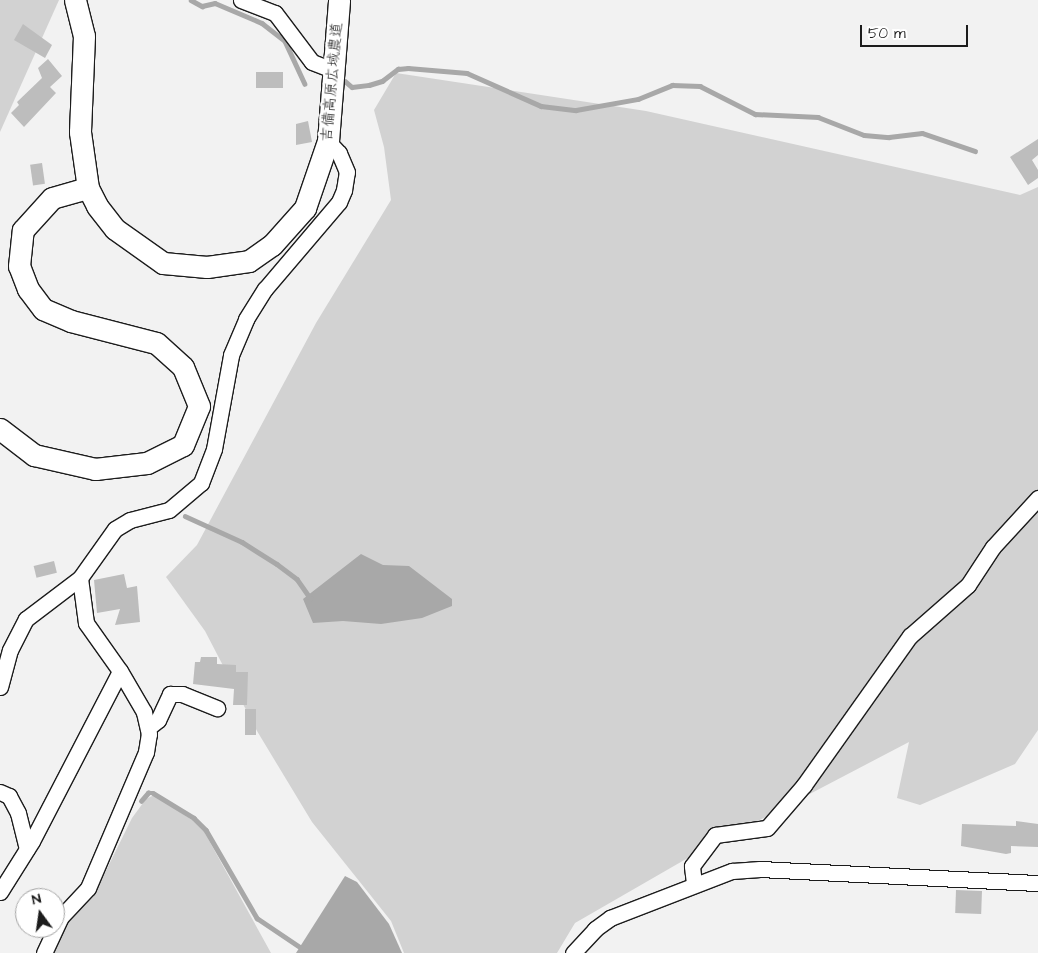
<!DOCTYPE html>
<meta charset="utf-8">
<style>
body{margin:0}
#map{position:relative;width:1038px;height:953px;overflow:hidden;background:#f2f2f2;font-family:"Architects Daughter","Klee One",sans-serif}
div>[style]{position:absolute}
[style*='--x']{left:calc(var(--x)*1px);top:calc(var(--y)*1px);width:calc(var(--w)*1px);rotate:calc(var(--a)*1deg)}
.green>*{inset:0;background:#d2d2d2}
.water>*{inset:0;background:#a8a8a8}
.stream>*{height:4.5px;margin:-2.25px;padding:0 2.25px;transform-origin:2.25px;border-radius:2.25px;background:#a8a8a8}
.building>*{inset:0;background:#bdbdbd;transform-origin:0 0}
.roads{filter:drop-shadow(1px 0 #1c1c1c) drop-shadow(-1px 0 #1c1c1c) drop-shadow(0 1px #1c1c1c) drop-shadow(0 -1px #1c1c1c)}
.street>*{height:15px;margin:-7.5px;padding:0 7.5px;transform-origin:7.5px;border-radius:7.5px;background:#fff}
.secondary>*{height:21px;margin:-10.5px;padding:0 10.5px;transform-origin:10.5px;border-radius:10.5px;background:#fff}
span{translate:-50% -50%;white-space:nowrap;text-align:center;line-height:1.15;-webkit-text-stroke:4.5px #fff;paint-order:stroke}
.street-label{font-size:15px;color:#1c1c1c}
.north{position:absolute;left:15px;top:888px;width:50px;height:50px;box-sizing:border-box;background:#fff;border:1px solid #a4a4a4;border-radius:50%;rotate:346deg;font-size:14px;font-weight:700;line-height:20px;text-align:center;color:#1c1c1c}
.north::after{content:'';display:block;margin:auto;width:18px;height:22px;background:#1c1c1c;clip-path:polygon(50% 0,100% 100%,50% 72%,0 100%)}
.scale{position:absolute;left:860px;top:25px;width:108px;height:22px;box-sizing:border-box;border:2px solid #1c1c1c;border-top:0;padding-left:6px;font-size:15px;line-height:18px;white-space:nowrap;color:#1c1c1c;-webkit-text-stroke:4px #fff;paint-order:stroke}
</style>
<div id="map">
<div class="green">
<div style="clip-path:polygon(0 0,59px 0,0 132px)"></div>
<div style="clip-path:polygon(396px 73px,646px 111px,1020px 195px,1038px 187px,1038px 730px,1015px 764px,920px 805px,897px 798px,909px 742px,693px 855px,575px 923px,557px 953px,404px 953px,391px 921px,312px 822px,257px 731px,205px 631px,166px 577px,197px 545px,316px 323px,391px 200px,384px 147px,374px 110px)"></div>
<div style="clip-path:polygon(154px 795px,201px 826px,271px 953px,53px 953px,63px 928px,93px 897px,132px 818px,146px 799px)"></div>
</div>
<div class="water">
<div style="clip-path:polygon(361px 554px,383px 565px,409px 566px,452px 599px,452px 606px,422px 618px,381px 624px,343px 621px,313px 623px,303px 599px)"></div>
<div style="clip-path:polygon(345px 876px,357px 882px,389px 924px,402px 953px,296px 953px)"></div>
</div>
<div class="stream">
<div style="--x:191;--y:0;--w:13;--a:29"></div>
<div style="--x:202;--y:6;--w:13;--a:-13"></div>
<div style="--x:215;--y:3;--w:51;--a:23.1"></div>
<div style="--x:262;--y:23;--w:29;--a:38"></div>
<div style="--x:285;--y:41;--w:47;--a:65.1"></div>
<div style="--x:345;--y:81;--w:9;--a:41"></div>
<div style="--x:352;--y:87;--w:17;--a:-7"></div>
<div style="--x:369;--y:85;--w:14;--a:-17"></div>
<div style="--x:382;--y:81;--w:20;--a:-37"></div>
<div style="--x:398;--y:69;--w:10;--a:-6"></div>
<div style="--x:408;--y:68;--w:59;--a:4.8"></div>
<div style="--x:467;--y:73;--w:81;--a:24"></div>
<div style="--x:541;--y:106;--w:35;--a:7"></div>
<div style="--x:576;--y:110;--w:63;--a:-10.1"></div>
<div style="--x:638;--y:99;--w:37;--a:-22"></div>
<div style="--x:672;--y:85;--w:28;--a:2"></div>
<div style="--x:700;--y:86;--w:62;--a:27"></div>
<div style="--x:755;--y:114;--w:63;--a:2.7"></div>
<div style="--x:818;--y:117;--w:49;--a:21.4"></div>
<div style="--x:864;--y:135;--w:25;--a:5"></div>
<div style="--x:889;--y:137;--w:33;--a:-7"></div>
<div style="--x:922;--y:133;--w:56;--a:18.8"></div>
<div style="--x:185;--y:516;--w:63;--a:24.5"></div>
<div style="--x:242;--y:542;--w:41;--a:32.2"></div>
<div style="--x:277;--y:564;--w:25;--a:37"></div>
<div style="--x:297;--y:579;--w:24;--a:55"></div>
<div style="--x:141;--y:801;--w:11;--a:-49"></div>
<div style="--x:148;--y:793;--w:5;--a:0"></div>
<div style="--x:153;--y:793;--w:48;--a:31.4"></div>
<div style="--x:194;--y:818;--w:17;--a:45"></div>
<div style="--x:206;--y:830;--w:102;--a:59.9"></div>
<div style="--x:257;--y:918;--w:55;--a:34"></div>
</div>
<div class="building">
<div style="clip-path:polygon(23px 24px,52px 45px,45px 58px,14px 40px)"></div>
<div style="clip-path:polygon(48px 59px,62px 76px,50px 87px,56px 93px,24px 127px,11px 113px,19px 105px,17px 102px,42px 78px,38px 68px)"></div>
<div style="left:256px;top:72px;width:27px;height:16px"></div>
<div style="clip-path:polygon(308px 121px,312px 142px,296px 145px,296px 124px)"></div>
<div style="clip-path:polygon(1038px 139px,1038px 155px,1032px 160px,1038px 170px,1038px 178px,1028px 185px,1010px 157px)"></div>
<div style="left:42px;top:163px;width:21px;height:12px;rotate:82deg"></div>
<div style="left:54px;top:561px;width:12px;height:21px;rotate:76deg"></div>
<div style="clip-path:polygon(124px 574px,127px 588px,137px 586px,140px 622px,115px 625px,120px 609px,97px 613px,94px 580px)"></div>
<div style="clip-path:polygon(201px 657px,217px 657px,217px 664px,236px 665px,236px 672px,248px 672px,247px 705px,233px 705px,234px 689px,193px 684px,195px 662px,200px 662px)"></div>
<div style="left:245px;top:709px;width:11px;height:26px"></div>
<div style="clip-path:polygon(1016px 821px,1038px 824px,1038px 847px,1011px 846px,1011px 853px,1006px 854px,961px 846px,962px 824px,1016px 826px)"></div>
<div style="left:956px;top:890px;width:26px;height:23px;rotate:2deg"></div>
</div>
<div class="roads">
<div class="street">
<div style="--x:241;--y:0;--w:36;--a:21"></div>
<div style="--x:275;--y:13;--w:61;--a:52.9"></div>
<div style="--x:312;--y:62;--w:25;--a:21"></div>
<div style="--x:0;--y:687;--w:38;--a:-75"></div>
<div style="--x:10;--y:650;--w:35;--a:-63"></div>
<div style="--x:26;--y:619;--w:68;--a:-37.2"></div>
<div style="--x:80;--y:578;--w:60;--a:-54.5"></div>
<div style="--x:115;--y:529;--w:17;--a:-31"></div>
<div style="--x:130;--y:520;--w:40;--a:-14.4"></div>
<div style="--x:169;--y:510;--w:42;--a:-40.2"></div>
<div style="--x:201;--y:483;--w:36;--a:-69"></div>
<div style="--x:214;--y:449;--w:96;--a:-79.7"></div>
<div style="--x:231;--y:355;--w:39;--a:-67"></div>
<div style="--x:246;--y:319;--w:36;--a:-58"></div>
<div style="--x:265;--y:289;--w:114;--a:-49.6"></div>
<div style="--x:339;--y:202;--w:13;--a:-67"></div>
<div style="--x:344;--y:190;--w:18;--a:-81"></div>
<div style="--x:347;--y:172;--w:21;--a:-113"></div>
<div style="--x:339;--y:153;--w:16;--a:-133"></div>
<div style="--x:148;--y:728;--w:13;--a:-39"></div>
<div style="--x:158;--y:720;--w:29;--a:-65"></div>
<div style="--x:170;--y:694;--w:12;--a:0"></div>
<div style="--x:182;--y:694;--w:38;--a:22"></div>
<div style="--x:0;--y:792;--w:10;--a:24"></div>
<div style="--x:9;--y:796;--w:19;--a:62"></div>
<div style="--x:18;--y:813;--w:37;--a:76"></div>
<div style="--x:694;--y:883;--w:17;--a:-97"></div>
<div style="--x:692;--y:866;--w:39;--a:-53"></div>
<div style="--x:715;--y:835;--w:52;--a:-7.7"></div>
<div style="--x:767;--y:828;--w:57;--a:-49.3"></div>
<div style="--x:804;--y:785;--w:183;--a:-54.6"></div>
<div style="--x:910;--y:636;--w:77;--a:-41.3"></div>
<div style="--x:968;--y:585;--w:45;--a:-56.7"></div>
<div style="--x:993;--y:547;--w:67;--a:-47.4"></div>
<div style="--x:0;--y:892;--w:60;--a:-57.9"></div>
<div style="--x:32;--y:841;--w:191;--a:-62.6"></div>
<div style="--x:44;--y:953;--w:38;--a:-65"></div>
<div style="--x:60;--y:918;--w:41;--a:-47"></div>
<div style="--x:88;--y:888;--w:148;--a:-66.9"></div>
<div style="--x:146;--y:752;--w:18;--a:-81"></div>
<div style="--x:149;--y:734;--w:23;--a:-103"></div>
<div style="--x:144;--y:712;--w:48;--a:-120.3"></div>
<div style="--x:120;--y:671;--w:59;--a:-125.3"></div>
<div style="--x:86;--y:623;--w:45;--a:-97.6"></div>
<div style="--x:573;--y:953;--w:33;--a:-47"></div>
<div style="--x:595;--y:929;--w:19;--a:-36"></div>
<div style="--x:610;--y:918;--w:131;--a:-21.1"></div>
<div style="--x:732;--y:871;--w:28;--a:-4"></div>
<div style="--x:760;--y:869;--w:278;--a:2.9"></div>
</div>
<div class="secondary">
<div style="--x:75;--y:0;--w:37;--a:76"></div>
<div style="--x:84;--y:36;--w:96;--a:92.4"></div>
<div style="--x:80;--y:132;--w:57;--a:81.9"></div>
<div style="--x:88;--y:188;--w:20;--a:63"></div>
<div style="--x:97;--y:206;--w:29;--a:52"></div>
<div style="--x:115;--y:229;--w:59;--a:35.3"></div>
<div style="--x:163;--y:263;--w:44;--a:5.2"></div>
<div style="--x:207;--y:267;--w:42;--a:-8.1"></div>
<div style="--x:249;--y:261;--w:28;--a:-35"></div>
<div style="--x:272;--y:245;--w:50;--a:-48.3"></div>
<div style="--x:305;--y:208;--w:71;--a:-71.1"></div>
<div style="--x:328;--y:141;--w:141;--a:-85.5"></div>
<div style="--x:0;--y:429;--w:43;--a:37.4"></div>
<div style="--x:34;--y:455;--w:63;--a:12.9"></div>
<div style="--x:95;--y:469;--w:52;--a:-6.6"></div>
<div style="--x:147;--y:463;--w:40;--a:-26.6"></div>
<div style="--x:183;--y:445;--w:42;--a:-67.7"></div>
<div style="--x:199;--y:406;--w:42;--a:-112.3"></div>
<div style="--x:183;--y:367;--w:36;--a:-138"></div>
<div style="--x:156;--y:343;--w:88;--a:-165.5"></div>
<div style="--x:71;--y:321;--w:30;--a:-157"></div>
<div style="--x:43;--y:309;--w:25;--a:-127"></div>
<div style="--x:28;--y:289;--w:25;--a:-111"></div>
<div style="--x:19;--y:266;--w:36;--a:-84"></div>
<div style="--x:23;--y:230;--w:43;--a:-47.8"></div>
<div style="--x:52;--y:198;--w:37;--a:-16"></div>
</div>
</div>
<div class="street-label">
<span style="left:332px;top:82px;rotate:-85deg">吉備高原広域農道</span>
</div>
<div class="north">N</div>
<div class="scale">50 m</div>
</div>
